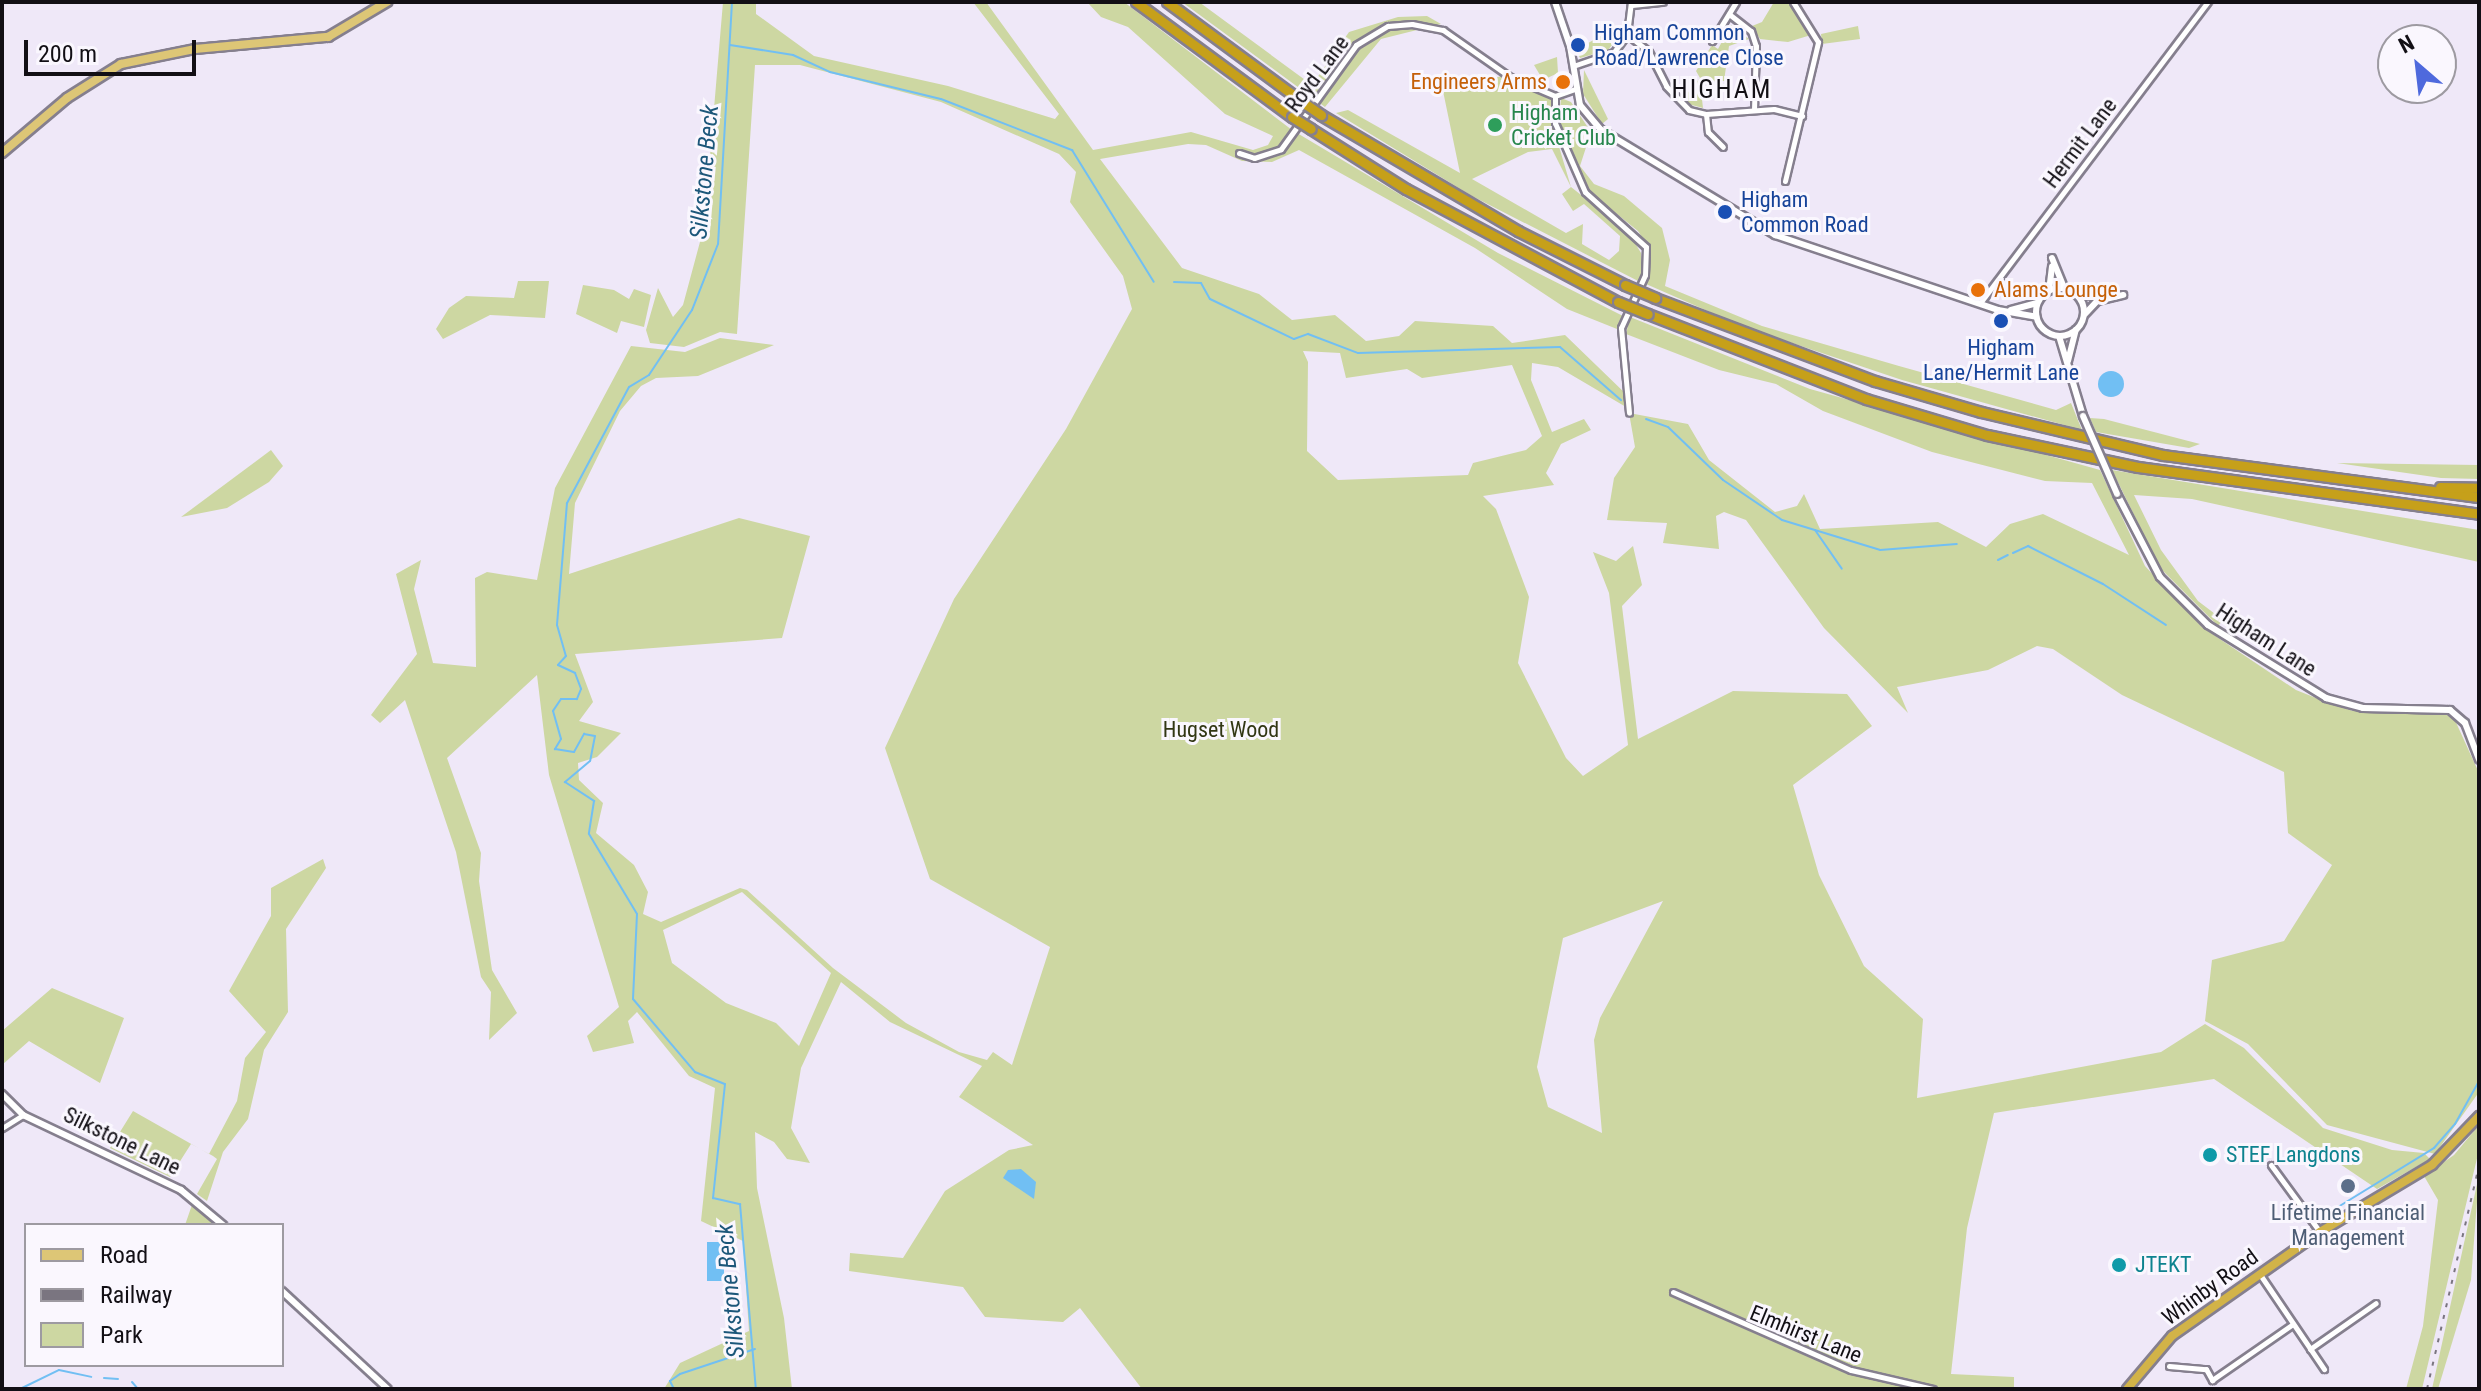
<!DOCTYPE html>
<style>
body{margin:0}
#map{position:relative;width:2481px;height:1391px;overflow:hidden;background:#efe8f8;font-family:"Roboto Condensed",sans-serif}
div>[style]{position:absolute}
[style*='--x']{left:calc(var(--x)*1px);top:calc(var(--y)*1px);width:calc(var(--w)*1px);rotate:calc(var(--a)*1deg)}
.green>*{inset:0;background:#cdd7a2}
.water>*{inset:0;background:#71bff3;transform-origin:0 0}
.round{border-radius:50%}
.stream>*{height:2px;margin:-1px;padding:0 1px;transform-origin:1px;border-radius:1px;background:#71bff3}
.roads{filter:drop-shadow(2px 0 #857f8e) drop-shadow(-2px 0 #857f8e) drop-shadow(0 2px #857f8e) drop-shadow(0 -2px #857f8e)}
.minor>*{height:5px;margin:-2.5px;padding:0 2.5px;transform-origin:2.5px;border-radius:2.5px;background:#fff}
.tertiary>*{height:6px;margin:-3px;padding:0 3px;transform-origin:3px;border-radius:3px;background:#fff}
.tertiary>.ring{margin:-3px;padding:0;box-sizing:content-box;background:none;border:6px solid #fff;border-radius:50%}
.primary>*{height:8px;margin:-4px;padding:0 4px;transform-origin:4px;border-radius:4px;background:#ddc676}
.trunk>*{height:8px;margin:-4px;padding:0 4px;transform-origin:4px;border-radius:4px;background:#d2b348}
.motorway>*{height:9px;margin:-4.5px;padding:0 4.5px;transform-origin:4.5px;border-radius:4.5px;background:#c6a01a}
.rail>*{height:2px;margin-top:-1px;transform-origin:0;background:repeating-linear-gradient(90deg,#7a7580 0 4px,transparent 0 12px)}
.bridges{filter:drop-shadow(2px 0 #857f8e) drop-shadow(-2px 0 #857f8e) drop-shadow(0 2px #857f8e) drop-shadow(0 -2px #857f8e)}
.tertiary-bridge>*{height:6px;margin:-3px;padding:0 3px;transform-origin:3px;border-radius:3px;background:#fff}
.motorway-bridge>*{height:9px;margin:-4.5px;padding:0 4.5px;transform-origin:4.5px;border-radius:4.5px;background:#c6a01a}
.dots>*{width:22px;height:22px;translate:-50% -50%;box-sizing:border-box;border:4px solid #faf7fe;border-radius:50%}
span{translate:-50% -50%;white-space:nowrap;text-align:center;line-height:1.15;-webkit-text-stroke:6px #faf7fe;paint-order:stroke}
.transit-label{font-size:22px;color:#164399}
.left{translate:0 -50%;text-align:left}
.street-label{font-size:22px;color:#120f15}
.food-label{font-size:22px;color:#c56008}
.right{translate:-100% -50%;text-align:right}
.leisure-label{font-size:22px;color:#27864d}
.park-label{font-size:22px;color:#323714}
.culture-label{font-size:22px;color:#0d838f}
.service-label{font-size:22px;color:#4e5e75}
.water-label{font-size:24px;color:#1c577a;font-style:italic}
.quarter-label{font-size:26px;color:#120f15;letter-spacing:2px}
.frame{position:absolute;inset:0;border:4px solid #120f15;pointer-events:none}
.legend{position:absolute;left:24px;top:1223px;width:260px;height:144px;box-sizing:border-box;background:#faf7fe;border:2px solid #9d9aa1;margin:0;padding:10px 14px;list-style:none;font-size:24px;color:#120f15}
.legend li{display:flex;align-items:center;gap:16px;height:40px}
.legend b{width:40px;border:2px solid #9d9aa1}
.north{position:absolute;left:2377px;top:24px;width:80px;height:80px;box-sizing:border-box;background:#faf7fe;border:2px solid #9d9aa1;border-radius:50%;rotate:332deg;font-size:22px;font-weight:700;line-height:32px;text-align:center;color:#120f15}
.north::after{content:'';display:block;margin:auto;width:28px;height:36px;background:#4e69dd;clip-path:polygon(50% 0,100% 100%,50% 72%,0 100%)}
.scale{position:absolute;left:24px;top:40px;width:172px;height:36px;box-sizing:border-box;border:4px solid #120f15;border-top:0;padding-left:10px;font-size:24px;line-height:28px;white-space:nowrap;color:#120f15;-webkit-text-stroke:6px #faf7fe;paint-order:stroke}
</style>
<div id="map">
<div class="green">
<div style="clip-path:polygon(evenodd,723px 2px,756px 2px,756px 14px,814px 56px,948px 86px,1055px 119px,1059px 114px,973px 2px,986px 2px,1093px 150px,1191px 132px,1253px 150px,1268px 145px,1273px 136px,1225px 114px,1128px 27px,1101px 17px,1087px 2px,1124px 2px,1292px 130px,1498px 253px,1623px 316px,1617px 329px,1567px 309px,1475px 248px,1299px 150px,1272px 162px,1242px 161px,1206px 145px,1188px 144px,1100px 159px,1182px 268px,1259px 294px,1292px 320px,1335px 315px,1366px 341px,1399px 336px,1415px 321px,1493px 326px,1512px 343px,1565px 335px,1628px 396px,1626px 407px,1558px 367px,1532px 363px,1531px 380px,1552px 432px,1584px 419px,1591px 430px,1561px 444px,1546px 473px,1554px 485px,1483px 496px,1496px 509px,1529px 597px,1518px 663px,1566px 758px,1583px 776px,1628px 745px,1609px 593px,1593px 552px,1616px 561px,1633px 546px,1642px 585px,1622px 606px,1638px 739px,1733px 691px,1847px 694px,1872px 726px,1793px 785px,1819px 875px,1864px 966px,1923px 1019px,1917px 1098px,2161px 1052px,2205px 1024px,2244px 1048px,2323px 1128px,2392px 1150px,2424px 1153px,2430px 1159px,2377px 1189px,2214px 1079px,1994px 1113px,1967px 1228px,1951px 1374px,2014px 1377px,2014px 1388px,1142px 1389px,1080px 1308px,1063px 1322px,985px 1317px,963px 1287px,849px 1271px,850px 1253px,903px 1258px,945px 1191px,1009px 1150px,1033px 1145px,959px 1097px,982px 1066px,890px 1022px,841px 982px,801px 1068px,791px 1128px,810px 1163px,787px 1159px,774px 1142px,755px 1132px,757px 1188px,784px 1318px,792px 1389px,664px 1389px,680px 1363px,749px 1331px,743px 1241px,701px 1221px,715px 1088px,689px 1076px,637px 1012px,628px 1021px,634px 1043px,593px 1052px,587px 1036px,619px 1007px,549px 775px,537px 675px,447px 758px,481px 853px,479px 881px,492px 970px,517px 1013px,489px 1040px,491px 992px,481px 977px,456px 852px,405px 700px,380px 723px,371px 715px,417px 654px,396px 574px,421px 560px,414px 589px,433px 663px,476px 667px,475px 578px,487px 572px,537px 580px,555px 488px,631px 346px,685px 352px,720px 338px,774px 345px,698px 376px,656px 378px,641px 386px,620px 411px,575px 503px,569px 574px,739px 518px,810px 536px,782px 638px,575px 654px,593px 702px,579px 721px,621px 733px,597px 757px,578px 763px,579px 780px,603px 803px,596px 833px,634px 865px,648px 892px,643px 914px,661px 922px,740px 888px,747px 890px,833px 968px,906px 1023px,959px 1052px,987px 1060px,993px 1052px,1012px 1065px,1050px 947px,930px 879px,885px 748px,954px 599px,1066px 429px,1132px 309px,1123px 276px,1070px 202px,1076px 172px,1059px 154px,941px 102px,800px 65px,755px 65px,737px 334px,720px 332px,684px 347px,650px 343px,646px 330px,658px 288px,673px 317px,683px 305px,704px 227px,723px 2px,1303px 351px,1340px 353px,1346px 378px,1407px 369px,1422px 378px,1512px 365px,1542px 436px,1526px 450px,1473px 463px,1468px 475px,1338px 480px,1307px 451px,1308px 362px,1303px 351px,723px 2px,742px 892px,831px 973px,799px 1046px,776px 1023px,726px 1003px,672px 963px,663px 930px,742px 892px,723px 2px,1663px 901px,1600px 1018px,1594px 1040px,1602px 1133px,1548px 1107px,1537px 1067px,1563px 938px,1663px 901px)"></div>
<div style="clip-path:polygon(1182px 2px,1199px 2px,1312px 85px,1349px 32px,1398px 17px,1427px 16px,1441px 24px,1381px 39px,1325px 107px)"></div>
<div style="clip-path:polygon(1774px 2px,1790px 2px,1811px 35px,1788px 42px,1760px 39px,1752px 26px,1762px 22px)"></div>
<div style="clip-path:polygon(1731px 25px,1749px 39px,1729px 46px,1724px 81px,1700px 82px,1703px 108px,1688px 104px,1682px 100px,1700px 78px,1696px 71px,1712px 45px,1718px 49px)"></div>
<div style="clip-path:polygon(1858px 26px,1860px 39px,1822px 44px,1821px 34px)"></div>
<div style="clip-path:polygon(1611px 30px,1624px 30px,1608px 50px,1580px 58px,1576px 50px)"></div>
<div style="clip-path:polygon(1557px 57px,1558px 73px,1543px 80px,1534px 65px)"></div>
<div style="clip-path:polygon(1584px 70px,1608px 119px,1602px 124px,1583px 94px)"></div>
<div style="clip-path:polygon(evenodd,1502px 76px,1552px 99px,1552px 123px,1571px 187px,1629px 233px,1641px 253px,1642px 283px,1472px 196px,1336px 113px,1348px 110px,1460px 173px,1443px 91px,1502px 76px,1552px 149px,1571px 187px,1562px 194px,1573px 211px,1584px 204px,1620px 236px,1619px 251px,1609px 260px,1582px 244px,1583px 224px,1566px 233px,1472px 179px,1528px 152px,1552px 149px)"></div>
<div style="clip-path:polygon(1561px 98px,1571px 102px,1591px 132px,1580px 166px,1594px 184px,1624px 196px,1662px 228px,1670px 260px,1665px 286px,1762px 326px,1899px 366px,2056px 410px,2071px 403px,2082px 430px,1902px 380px,1742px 326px,1646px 284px,1649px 248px,1638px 231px,1587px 190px,1559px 122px)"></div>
<div style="clip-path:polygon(518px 281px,549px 281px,545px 318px,490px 315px,443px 339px,436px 329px,449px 308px,466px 296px,514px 298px)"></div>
<div style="clip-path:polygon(583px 285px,614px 290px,629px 299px,634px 289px,651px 295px,644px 327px,621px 321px,617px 333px,576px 314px)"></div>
<div style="clip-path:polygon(1630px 317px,1810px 389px,2100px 470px,2145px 566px,2202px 627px,2296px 690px,2326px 702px,2353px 711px,2438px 711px,2454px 718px,2479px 773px,2479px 1092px,2435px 1154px,2327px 1125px,2248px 1044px,2205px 1021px,2212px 960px,2284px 941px,2332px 865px,2288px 833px,2284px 772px,2122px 695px,2053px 649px,2037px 646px,1988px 670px,1897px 687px,1908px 713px,1824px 628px,1746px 520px,1724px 512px,1716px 516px,1719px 549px,1663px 543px,1667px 523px,1607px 520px,1614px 478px,1635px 447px,1629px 413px,1688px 424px,1709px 460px,1775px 512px,1797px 506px,1804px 494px,1820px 529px,1938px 522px,1986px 547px,2010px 524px,2043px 514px,2129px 555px,2092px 483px,2045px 481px,1932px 452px,1823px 411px,1776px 384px,1719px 370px,1626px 334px)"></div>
<div style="clip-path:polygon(2090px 418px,2104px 419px,2200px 444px,2189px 448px,2096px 432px)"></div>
<div style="clip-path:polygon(271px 450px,283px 466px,269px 482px,227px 508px,181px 517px)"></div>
<div style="clip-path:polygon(2337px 463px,2479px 465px,2479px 479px,2441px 478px)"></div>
<div style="clip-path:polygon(2112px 470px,2479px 530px,2479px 562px,2192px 499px,2134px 495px,2161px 550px,2198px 601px,2223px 620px,2218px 626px,2160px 568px)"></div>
<div style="clip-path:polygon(323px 859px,326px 868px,286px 929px,288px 1012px,264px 1050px,248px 1119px,223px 1152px,207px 1201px,197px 1194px,217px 1159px,213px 1156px,191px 1144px,170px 1177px,110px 1148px,133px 1111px,209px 1154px,237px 1101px,245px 1058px,266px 1032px,229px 991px,271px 916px,271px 888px)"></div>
<div style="clip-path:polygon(52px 988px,124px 1018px,100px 1083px,29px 1041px,2px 1065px,2px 1031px)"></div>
<div style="clip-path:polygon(2479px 1125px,2479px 1150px,2422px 1389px,2406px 1389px,2423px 1326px,2438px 1200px,2424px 1176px,2454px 1155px)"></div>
<div style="clip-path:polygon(2479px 1175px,2471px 1280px,2438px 1389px,2432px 1389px)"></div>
<div style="clip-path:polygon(193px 1202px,211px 1217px,218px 1225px,185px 1225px)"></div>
</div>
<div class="water">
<div class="round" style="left:2098px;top:371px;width:26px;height:26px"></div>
<div style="clip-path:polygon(1021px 1169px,1036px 1182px,1034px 1199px,1003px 1178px,1008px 1170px)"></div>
<div style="left:707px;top:1242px;width:17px;height:39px"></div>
</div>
<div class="stream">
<div style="--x:732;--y:2;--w:242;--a:93.3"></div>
<div style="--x:718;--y:244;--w:71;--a:111.5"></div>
<div style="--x:692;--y:310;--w:78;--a:123.5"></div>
<div style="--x:649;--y:375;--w:23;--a:149"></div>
<div style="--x:629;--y:387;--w:132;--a:118.1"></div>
<div style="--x:567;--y:503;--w:122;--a:94.7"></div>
<div style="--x:557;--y:625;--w:32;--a:74"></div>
<div style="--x:566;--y:656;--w:12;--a:132"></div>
<div style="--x:558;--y:665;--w:19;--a:25"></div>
<div style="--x:575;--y:673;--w:17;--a:69"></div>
<div style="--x:581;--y:689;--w:11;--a:112"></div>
<div style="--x:577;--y:699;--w:16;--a:180"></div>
<div style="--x:561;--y:699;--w:14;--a:124"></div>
<div style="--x:553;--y:711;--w:29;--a:74"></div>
<div style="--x:561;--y:739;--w:12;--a:121"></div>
<div style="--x:555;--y:749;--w:19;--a:9"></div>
<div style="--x:574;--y:752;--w:21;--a:-61"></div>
<div style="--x:584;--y:734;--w:11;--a:10"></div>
<div style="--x:595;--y:736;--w:25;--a:101"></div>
<div style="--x:590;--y:761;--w:33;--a:140"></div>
<div style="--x:565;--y:782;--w:35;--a:33"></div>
<div style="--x:594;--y:801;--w:33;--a:99"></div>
<div style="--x:589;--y:834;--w:93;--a:59"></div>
<div style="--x:637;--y:914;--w:85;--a:92.7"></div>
<div style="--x:633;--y:999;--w:96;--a:49.7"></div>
<div style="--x:695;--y:1072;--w:32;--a:22"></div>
<div style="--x:725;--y:1084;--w:115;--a:96"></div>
<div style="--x:713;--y:1198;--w:28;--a:13"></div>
<div style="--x:740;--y:1204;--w:186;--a:85.1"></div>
<div style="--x:730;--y:45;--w:64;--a:9"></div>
<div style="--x:793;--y:55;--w:41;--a:24.7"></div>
<div style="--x:830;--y:72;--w:114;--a:13.7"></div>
<div style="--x:941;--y:99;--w:141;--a:21.3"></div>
<div style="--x:1072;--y:150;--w:155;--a:58.2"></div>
<div style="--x:1174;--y:282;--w:27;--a:2"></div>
<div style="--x:1201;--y:283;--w:18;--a:61"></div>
<div style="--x:1210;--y:299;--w:93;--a:25.5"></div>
<div style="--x:1294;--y:339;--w:15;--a:-20"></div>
<div style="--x:1308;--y:334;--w:53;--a:20.8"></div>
<div style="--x:1358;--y:353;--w:202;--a:-1.7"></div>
<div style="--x:1560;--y:347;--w:81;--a:41"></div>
<div style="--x:1646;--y:419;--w:23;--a:20"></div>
<div style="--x:1668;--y:427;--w:76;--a:43.9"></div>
<div style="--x:1723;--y:480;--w:71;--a:34.1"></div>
<div style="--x:1782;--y:520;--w:102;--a:17"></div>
<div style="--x:1880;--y:550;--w:77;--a:-4.5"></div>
<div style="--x:1815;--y:530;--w:47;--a:55.3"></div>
<div style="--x:2013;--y:553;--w:17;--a:-25"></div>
<div style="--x:2028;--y:546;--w:84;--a:26.9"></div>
<div style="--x:2103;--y:584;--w:75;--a:33.1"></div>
<div style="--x:1998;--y:560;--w:11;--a:-27"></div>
<div style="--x:2338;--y:1207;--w:113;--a:-31.6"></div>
<div style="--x:2434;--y:1148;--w:32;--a:-49"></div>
<div style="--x:2455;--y:1124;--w:49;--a:-60.8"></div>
<div style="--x:104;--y:1378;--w:14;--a:4"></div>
<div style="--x:132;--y:1382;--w:9;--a:49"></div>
<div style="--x:20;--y:1389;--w:43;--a:-26"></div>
<div style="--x:59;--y:1370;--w:33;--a:12"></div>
<div style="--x:157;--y:1389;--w:4;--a:0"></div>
<div style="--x:674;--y:1389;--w:9;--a:-117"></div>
<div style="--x:670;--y:1381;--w:12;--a:-35"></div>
<div style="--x:680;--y:1374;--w:79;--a:-18.4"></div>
</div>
<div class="roads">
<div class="minor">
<div style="--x:1632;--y:5;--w:31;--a:-6"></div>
<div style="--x:1729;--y:14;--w:28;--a:38"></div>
<div style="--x:1751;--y:31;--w:16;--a:72"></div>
<div style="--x:1756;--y:46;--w:62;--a:91.8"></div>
<div style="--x:1627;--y:34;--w:28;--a:39"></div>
<div style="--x:1649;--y:52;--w:38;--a:63"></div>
<div style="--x:1666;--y:86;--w:33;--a:46"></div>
<div style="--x:1689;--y:110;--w:17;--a:13"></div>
<div style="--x:1706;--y:114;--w:68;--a:-4.2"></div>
<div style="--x:1774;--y:109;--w:29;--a:14"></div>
<div style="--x:1712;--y:41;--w:46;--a:-58.4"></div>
<div style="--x:1573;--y:66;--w:43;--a:-18.9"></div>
<div style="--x:1614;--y:52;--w:22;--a:-54"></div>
<div style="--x:1627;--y:34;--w:32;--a:-83"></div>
<div style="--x:1575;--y:89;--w:21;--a:161"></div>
<div style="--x:1555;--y:96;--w:27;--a:90"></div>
<div style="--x:1555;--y:123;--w:75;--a:66.5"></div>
<div style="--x:1585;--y:192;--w:82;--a:42"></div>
<div style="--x:1646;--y:247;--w:28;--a:92"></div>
<div style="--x:1645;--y:275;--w:58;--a:114.4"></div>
<div style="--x:1621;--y:328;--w:85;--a:84.6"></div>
<div style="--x:1706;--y:114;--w:18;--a:84"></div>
<div style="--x:1708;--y:132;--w:21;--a:45"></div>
<div style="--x:1239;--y:153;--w:16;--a:18"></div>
<div style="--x:1254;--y:158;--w:28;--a:-18"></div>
<div style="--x:1281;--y:149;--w:128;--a:-54.2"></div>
<div style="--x:1356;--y:45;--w:37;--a:-31"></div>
<div style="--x:1388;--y:26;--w:24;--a:-5"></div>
<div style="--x:1412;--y:24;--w:32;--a:11"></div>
<div style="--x:1443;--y:30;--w:82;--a:35"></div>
<div style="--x:1510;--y:77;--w:49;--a:22.9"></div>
<div style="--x:1785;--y:181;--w:143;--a:-76.6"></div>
<div style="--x:1818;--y:42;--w:47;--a:-122"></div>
<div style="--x:1980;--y:303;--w:378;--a:-52.9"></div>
<div style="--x:2;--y:1128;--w:25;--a:-32"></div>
<div style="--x:2271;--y:1165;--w:83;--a:53.8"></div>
<div style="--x:2259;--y:1273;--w:116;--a:55.9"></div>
<div style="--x:1673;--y:1292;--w:194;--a:23.7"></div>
<div style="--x:1851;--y:1370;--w:84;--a:13"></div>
<div style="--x:2310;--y:1349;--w:80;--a:-34.9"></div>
<div style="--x:2169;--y:1366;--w:37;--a:5"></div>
<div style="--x:2206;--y:1369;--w:13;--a:61"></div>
<div style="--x:2212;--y:1380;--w:98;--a:-34.7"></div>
</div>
<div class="tertiary">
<div style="--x:1555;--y:2;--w:46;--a:71.2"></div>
<div style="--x:1570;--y:46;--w:60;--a:80.4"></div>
<div style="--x:1580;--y:105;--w:31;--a:50"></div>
<div style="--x:1600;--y:129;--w:205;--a:31.2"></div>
<div style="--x:1775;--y:235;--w:235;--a:18.6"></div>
<div style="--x:1998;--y:310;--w:39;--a:10"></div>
<div style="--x:2052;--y:258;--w:32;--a:68"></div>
<div class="ring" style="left:2036px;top:288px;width:42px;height:42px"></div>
<div style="--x:2049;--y:291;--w:25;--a:-83"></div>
<div style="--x:2077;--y:295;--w:32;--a:2"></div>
<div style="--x:2011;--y:310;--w:27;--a:-15"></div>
<div style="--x:2085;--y:314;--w:18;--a:-47"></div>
<div style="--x:2097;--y:301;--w:27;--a:-13"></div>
<div style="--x:2059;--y:336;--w:84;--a:73.3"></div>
<div style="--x:2068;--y:361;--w:32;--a:-76"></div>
<div style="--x:2117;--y:494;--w:93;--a:62.6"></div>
<div style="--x:2160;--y:577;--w:68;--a:45"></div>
<div style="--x:2208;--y:625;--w:139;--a:31.7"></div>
<div style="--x:2326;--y:698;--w:38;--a:15"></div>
<div style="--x:2363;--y:708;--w:87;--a:1.3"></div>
<div style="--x:2450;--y:710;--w:20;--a:41"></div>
<div style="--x:2465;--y:723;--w:39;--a:69"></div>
<div style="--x:2;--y:1094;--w:30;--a:45"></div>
<div style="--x:23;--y:1115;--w:175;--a:25.4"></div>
<div style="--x:181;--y:1190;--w:55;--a:39.8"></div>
<div style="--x:282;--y:1291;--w:144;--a:42.8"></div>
</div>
<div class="primary">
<div style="--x:2;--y:153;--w:85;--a:-40.2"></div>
<div style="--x:67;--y:98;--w:64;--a:-32.2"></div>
<div style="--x:121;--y:64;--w:76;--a:-11.5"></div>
<div style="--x:195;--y:49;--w:134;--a:-5.2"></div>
<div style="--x:328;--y:37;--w:69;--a:-30.7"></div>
</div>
<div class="trunk">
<div style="--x:2127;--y:1389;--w:70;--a:-49.7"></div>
<div style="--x:2172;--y:1336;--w:181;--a:-35.1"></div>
<div style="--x:2320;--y:1232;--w:131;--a:-30.9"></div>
<div style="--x:2432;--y:1165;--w:68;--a:-46.2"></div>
</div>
<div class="motorway">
<div style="--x:1136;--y:2;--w:194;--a:36.4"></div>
<div style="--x:1167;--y:2;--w:170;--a:36.4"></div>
<div style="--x:1321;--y:115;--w:229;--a:30.5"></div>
<div style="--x:1518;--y:231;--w:120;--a:26.8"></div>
<div style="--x:1311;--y:129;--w:112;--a:32.3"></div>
<div style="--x:1406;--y:189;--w:240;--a:28.1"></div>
<div style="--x:1655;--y:298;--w:235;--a:20.7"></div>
<div style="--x:1875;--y:381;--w:110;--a:16.3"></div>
<div style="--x:1981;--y:412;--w:187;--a:13.3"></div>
<div style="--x:2163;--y:455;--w:319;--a:7.6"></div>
<div style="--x:1648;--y:314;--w:234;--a:21.3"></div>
<div style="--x:1866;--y:399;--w:126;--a:16.6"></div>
<div style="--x:1987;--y:435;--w:154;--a:12"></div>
<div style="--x:2138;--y:467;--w:344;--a:7.8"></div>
<div style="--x:2440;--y:487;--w:39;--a:1"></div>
</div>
</div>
<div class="rail">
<div style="--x:2427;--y:1389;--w:230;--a:-76.9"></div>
</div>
<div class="bridges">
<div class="tertiary-bridge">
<div style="--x:2083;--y:416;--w:85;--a:66.4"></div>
</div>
<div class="motorway-bridge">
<div style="--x:1304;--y:103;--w:21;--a:35"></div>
<div style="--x:1292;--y:117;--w:22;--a:32"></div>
<div style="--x:1625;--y:285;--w:33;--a:23"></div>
<div style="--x:1618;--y:302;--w:32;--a:22"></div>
</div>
</div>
<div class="dots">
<div style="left:1578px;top:45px;background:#1a4fb4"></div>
<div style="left:1563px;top:82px;background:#e8710a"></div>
<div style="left:1495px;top:125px;background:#2e9e5b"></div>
<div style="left:1725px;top:212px;background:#1a4fb4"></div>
<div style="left:1978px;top:290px;background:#e8710a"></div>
<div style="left:2001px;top:321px;background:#1a4fb4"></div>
<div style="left:2210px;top:1155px;background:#0f9aa8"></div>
<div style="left:2348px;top:1186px;background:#5c6f8a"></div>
<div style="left:2119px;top:1265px;background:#0f9aa8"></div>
</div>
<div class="transit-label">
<span class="left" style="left:1594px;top:45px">Higham Common<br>Road/Lawrence Close</span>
<span class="left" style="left:1741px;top:212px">Higham<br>Common Road</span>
<span style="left:2001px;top:360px">Higham<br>Lane/Hermit Lane</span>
</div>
<div class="street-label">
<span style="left:1317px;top:74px;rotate:-53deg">Royd Lane</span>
<span style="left:2080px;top:143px;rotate:-53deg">Hermit Lane</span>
<span style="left:2266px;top:640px;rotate:33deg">Higham Lane</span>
<span style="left:122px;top:1141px;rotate:26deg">Silkstone Lane</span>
<span style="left:2210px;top:1287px;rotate:-36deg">Whinby Road</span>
<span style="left:1806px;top:1334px;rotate:22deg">Elmhirst Lane</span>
</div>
<div class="food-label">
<span class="right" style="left:1547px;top:82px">Engineers Arms</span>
<span class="left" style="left:1994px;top:290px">Alams Lounge</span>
</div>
<div class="leisure-label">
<span class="left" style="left:1511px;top:125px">Higham<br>Cricket Club</span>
</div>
<div class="park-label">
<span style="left:1221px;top:730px">Hugset Wood</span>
</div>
<div class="culture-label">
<span class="left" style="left:2226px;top:1155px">STEF Langdons</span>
<span class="left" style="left:2135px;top:1265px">JTEKT</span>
</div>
<div class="service-label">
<span style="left:2348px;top:1225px">Lifetime Financial<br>Management</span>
</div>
<div class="water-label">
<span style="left:705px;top:172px;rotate:-85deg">Silkstone Beck</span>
<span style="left:731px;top:1291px;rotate:-95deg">Silkstone Beck</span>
</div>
<div class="quarter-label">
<span style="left:1722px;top:90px">HIGHAM</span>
</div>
<div class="frame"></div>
<ul class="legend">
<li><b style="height:10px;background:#ddc676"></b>Road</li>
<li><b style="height:10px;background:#7a7580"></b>Railway</li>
<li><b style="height:22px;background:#cdd7a2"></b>Park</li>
</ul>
<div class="north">N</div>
<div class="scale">200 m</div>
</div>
